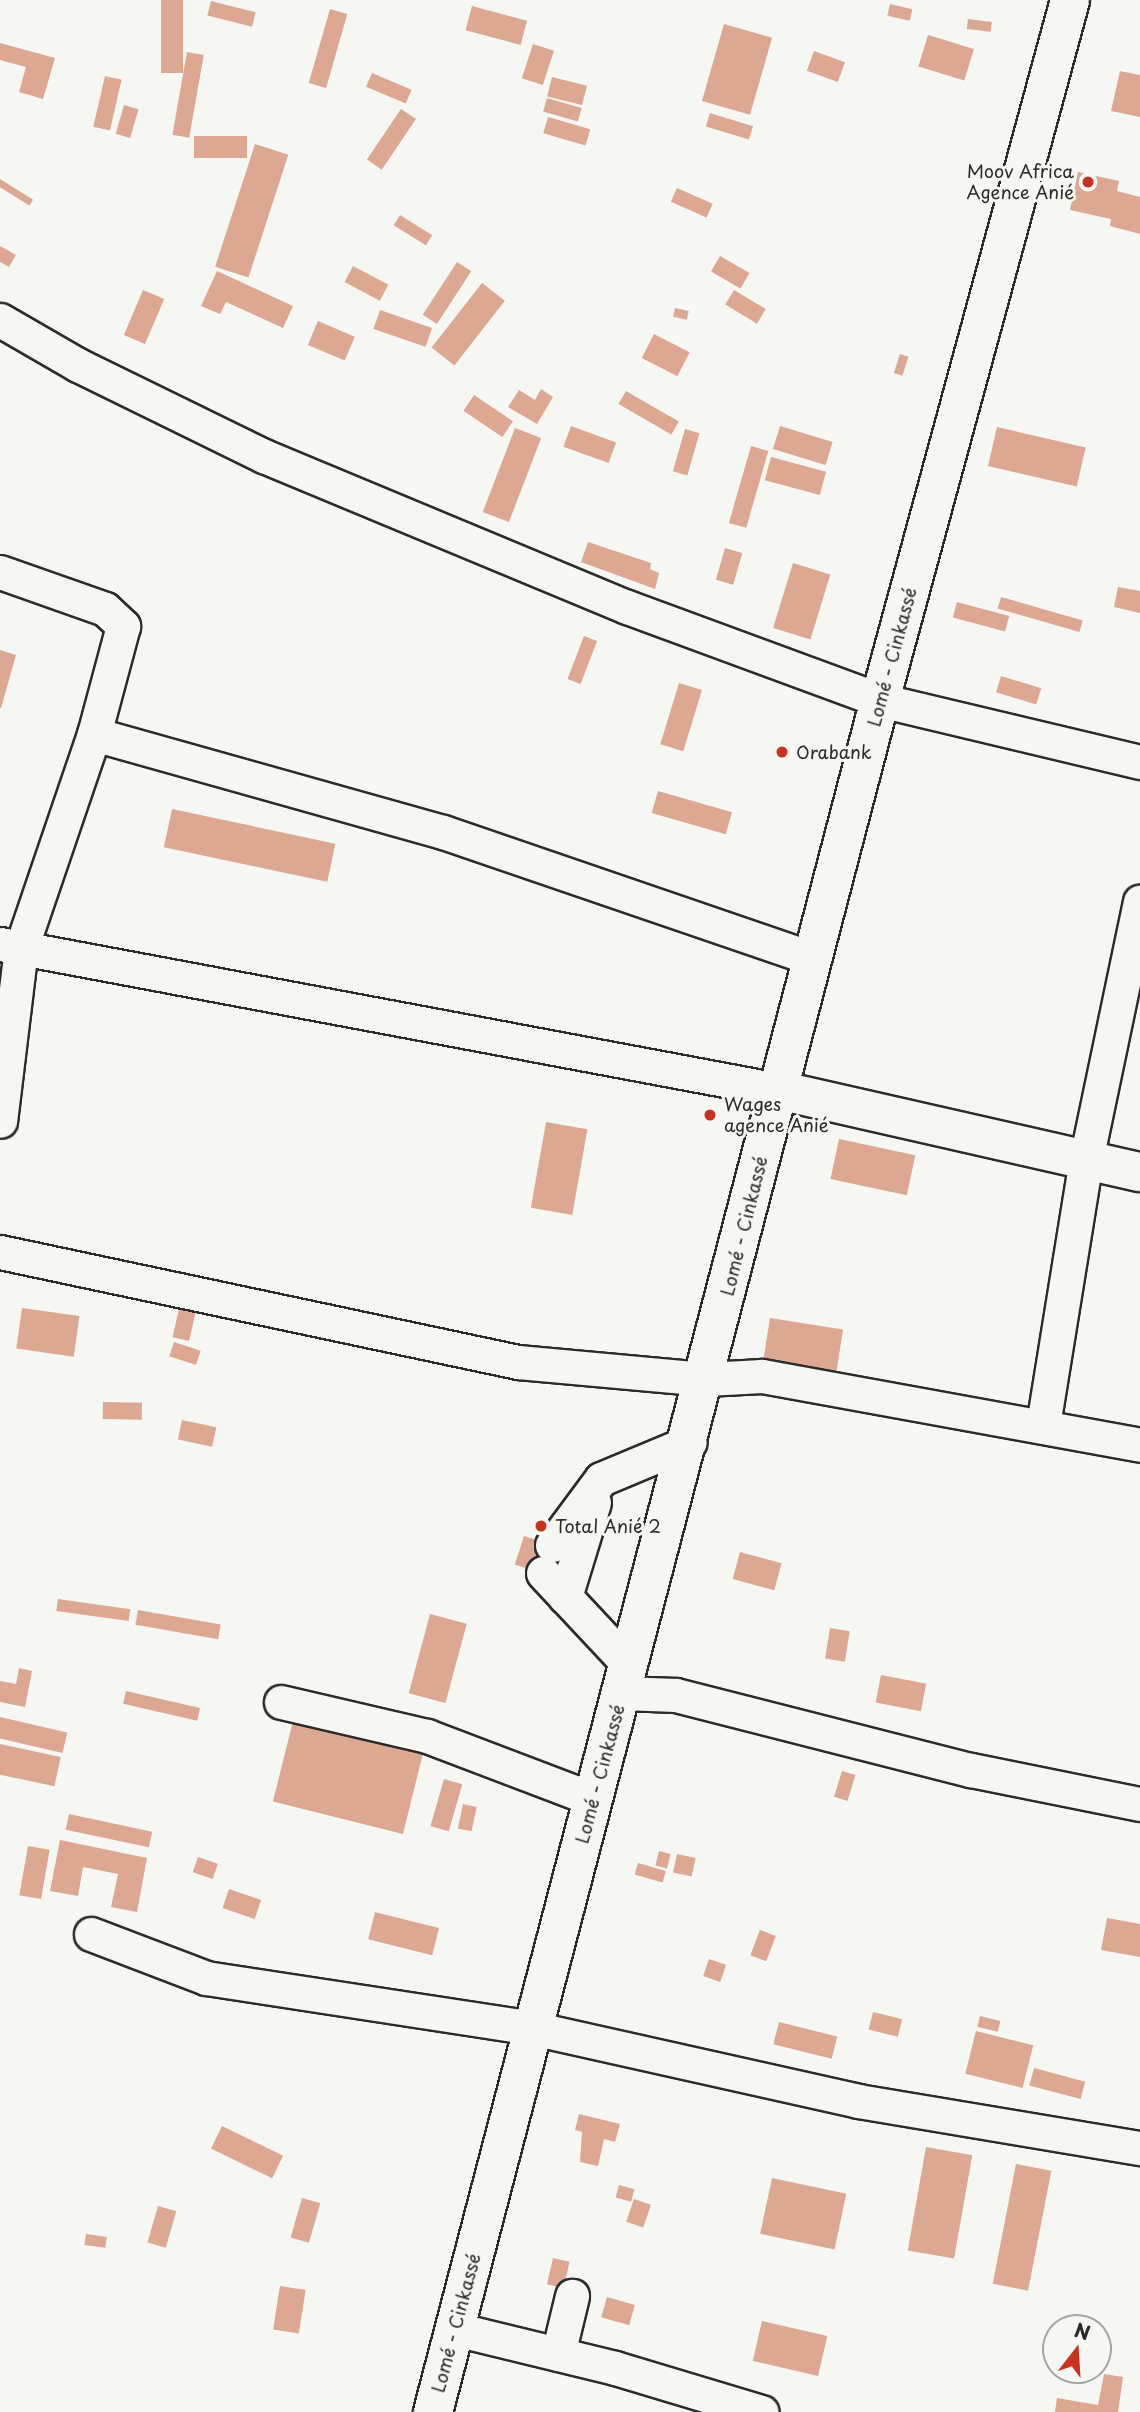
<!DOCTYPE html>
<meta charset="utf-8">
<style>
body{margin:0}
#map{position:relative;width:1140px;height:2412px;overflow:hidden;background:#f6f6f2;font-family:"Playpen Sans",sans-serif}
div>[style]{position:absolute}
[style*='--x']{left:calc(var(--x)*1px);top:calc(var(--y)*1px);width:calc(var(--w)*1px);rotate:calc(var(--a)*1deg)}
.building>*{inset:0;background:#dca891;transform-origin:0 0}
.roads{filter:drop-shadow(2px 0 #2b2b2b) drop-shadow(-2px 0 #2b2b2b) drop-shadow(0 2px #2b2b2b) drop-shadow(0 -2px #2b2b2b)}
.minor>*{height:33px;margin:-16.5px;padding:0 16.5px;transform-origin:16.5px;border-radius:16.5px;background:#f6f6f2}
.major>*{height:38px;margin:-19px;padding:0 19px;transform-origin:19px;border-radius:19px;background:#f6f6f2}
.highway>*{height:38px;margin:-19px;padding:0 19px;transform-origin:19px;border-radius:19px;background:#f6f6f2}
.dots>*{width:19px;height:19px;translate:-50% -50%;box-sizing:border-box;border:4px solid #f6f6f2;border-radius:50%}
span{translate:-50% -50%;white-space:nowrap;text-align:center;line-height:1.15;-webkit-text-stroke:6px #f6f6f2;paint-order:stroke}
.poi-label{font-size:18px;color:#2b2b2b}
.right{translate:-100% -50%;text-align:right}
.left{translate:0 -50%;text-align:left}
.street-label{font-size:18px;color:#2b2b2b}
.north{position:absolute;left:1042px;top:2314px;width:70px;height:70px;box-sizing:border-box;background:#f6f6f2;border:2px solid #a5a5a2;border-radius:50%;rotate:17deg;font-size:19px;font-weight:700;line-height:28px;text-align:center;color:#2b2b2b}
.north::after{content:'';display:block;margin:auto;width:24px;height:32px;background:#c8321e;clip-path:polygon(50% 0,100% 100%,50% 72%,0 100%)}
</style>
<div id="map">
<div class="building">
<div style="left:161px;top:0;width:22px;height:73px"></div>
<div style="left:211px;top:1px;width:46px;height:15px;rotate:14deg"></div>
<div style="left:890px;top:4px;width:23px;height:12px;rotate:13deg"></div>
<div style="left:472px;top:6px;width:57px;height:25px;rotate:15deg"></div>
<div style="left:330px;top:9px;width:18px;height:77px;rotate:16deg"></div>
<div style="left:968px;top:19px;width:24px;height:10px;rotate:7deg"></div>
<div style="left:724px;top:24px;width:50px;height:80px;rotate:16deg"></div>
<div style="left:928px;top:35px;width:48px;height:33px;rotate:17deg"></div>
<div style="clip-path:polygon(0 43px,55px 58px,43px 99px,19px 92px,26px 67px,0 60px)"></div>
<div style="left:533px;top:44px;width:22px;height:36px;rotate:18deg"></div>
<div style="left:814px;top:51px;width:33px;height:21px;rotate:20deg"></div>
<div style="left:187px;top:52px;width:17px;height:84px;rotate:10deg"></div>
<div style="clip-path:polygon(1120px 71px,1140px 75px,1140px 117px,1111px 111px)"></div>
<div style="left:372px;top:73px;width:43px;height:15px;rotate:23deg"></div>
<div style="left:105px;top:76px;width:17px;height:52px;rotate:13deg"></div>
<div style="left:552px;top:77px;width:36px;height:20px;rotate:14deg"></div>
<div style="left:547px;top:98px;width:36px;height:14px;rotate:16deg"></div>
<div style="left:124px;top:105px;width:15px;height:30px;rotate:16deg"></div>
<div style="left:401px;top:109px;width:18px;height:61px;rotate:34deg"></div>
<div style="left:710px;top:113px;width:45px;height:14px;rotate:17deg"></div>
<div style="left:548px;top:117px;width:44px;height:17px;rotate:16deg"></div>
<div style="left:247px;top:136px;width:22px;height:53px;rotate:90deg"></div>
<div style="left:255px;top:144px;width:35px;height:129px;rotate:18deg"></div>
<div style="clip-path:polygon(1078px 172px,1119px 181px,1117px 191px,1140px 197px,1140px 234px,1110px 226px,1111px 219px,1070px 210px)"></div>
<div style="left:0;top:179px;width:39px;height:7px;rotate:32deg"></div>
<div style="left:677px;top:188px;width:39px;height:15px;rotate:24deg"></div>
<div style="left:400px;top:215px;width:38px;height:12px;rotate:32deg"></div>
<div style="clip-path:polygon(0 246px,16px 255px,9px 267px,0 262px)"></div>
<div style="left:720px;top:256px;width:34px;height:18px;rotate:30deg"></div>
<div style="left:457px;top:262px;width:17px;height:63px;rotate:33deg"></div>
<div style="left:353px;top:266px;width:40px;height:18px;rotate:28deg"></div>
<div style="clip-path:polygon(217px 271px,293px 306px,283px 328px,226px 302px,220px 314px,201px 306px)"></div>
<div style="left:482px;top:283px;width:29px;height:82px;rotate:38deg"></div>
<div style="left:143px;top:290px;width:23px;height:49px;rotate:23deg"></div>
<div style="left:734px;top:290px;width:37px;height:17px;rotate:31deg"></div>
<div style="left:675px;top:308px;width:14px;height:9px;rotate:12deg"></div>
<div style="left:380px;top:310px;width:55px;height:20px;rotate:19deg"></div>
<div style="left:318px;top:321px;width:40px;height:26px;rotate:23deg"></div>
<div style="left:654px;top:334px;width:40px;height:27px;rotate:27deg"></div>
<div style="left:900px;top:354px;width:9px;height:20px;rotate:18deg"></div>
<div style="clip-path:polygon(541px 389px,553px 397px,537px 424px,508px 407px,519px 390px,535px 400px)"></div>
<div style="left:626px;top:391px;width:61px;height:15px;rotate:30deg"></div>
<div style="left:474px;top:395px;width:47px;height:19px;rotate:34deg"></div>
<div style="left:571px;top:426px;width:48px;height:22px;rotate:20deg"></div>
<div style="left:780px;top:426px;width:55px;height:24px;rotate:17deg"></div>
<div style="left:997px;top:427px;width:91px;height:40px;rotate:13deg"></div>
<div style="left:515px;top:428px;width:28px;height:90px;rotate:21deg"></div>
<div style="left:685px;top:429px;width:15px;height:44px;rotate:16deg"></div>
<div style="left:751px;top:446px;width:18px;height:80px;rotate:16deg"></div>
<div style="left:771px;top:457px;width:57px;height:24px;rotate:15deg"></div>
<div style="clip-path:polygon(588px 542px,651px 563px,650px 569px,659px 573px,655px 589px,581px 562px)"></div>
<div style="left:725px;top:548px;width:18px;height:33px;rotate:16deg"></div>
<div style="left:793px;top:563px;width:39px;height:68px;rotate:17deg"></div>
<div style="clip-path:polygon(1118px 587px,1140px 591px,1140px 613px,1114px 607px)"></div>
<div style="left:1001px;top:597px;width:85px;height:12px;rotate:16deg"></div>
<div style="left:957px;top:602px;width:54px;height:16px;rotate:15deg"></div>
<div style="left:584px;top:636px;width:14px;height:46px;rotate:21deg"></div>
<div style="clip-path:polygon(0 650px,16px 655px,1px 708px,0 708px)"></div>
<div style="left:1001px;top:676px;width:42px;height:17px;rotate:17deg"></div>
<div style="left:679px;top:683px;width:24px;height:64px;rotate:17deg"></div>
<div style="left:658px;top:791px;width:77px;height:23px;rotate:16deg"></div>
<div style="left:172px;top:809px;width:167px;height:39px;rotate:12deg"></div>
<div style="left:546px;top:1122px;width:42px;height:87px;rotate:10deg"></div>
<div style="left:839px;top:1139px;width:78px;height:41px;rotate:12deg"></div>
<div style="left:22px;top:1308px;width:58px;height:41px;rotate:8deg"></div>
<div style="left:179px;top:1309px;width:17px;height:29px;rotate:13deg"></div>
<div style="left:770px;top:1318px;width:74px;height:47px;rotate:9deg"></div>
<div style="left:174px;top:1342px;width:28px;height:15px;rotate:18deg"></div>
<div style="left:103px;top:1402px;width:39px;height:17px;rotate:1deg"></div>
<div style="left:182px;top:1420px;width:35px;height:20px;rotate:12deg"></div>
<div style="left:524px;top:1536px;width:57px;height:30px;rotate:18deg"></div>
<div style="left:740px;top:1552px;width:43px;height:28px;rotate:15deg"></div>
<div style="left:58px;top:1599px;width:73px;height:12px;rotate:8deg"></div>
<div style="left:138px;top:1610px;width:84px;height:15px;rotate:10deg"></div>
<div style="left:430px;top:1614px;width:38px;height:82px;rotate:15deg"></div>
<div style="left:830px;top:1628px;width:20px;height:31px;rotate:9deg"></div>
<div style="clip-path:polygon(19px 1668px,32px 1671px,25px 1707px,0 1702px,0 1681px,16px 1684px)"></div>
<div style="left:881px;top:1675px;width:46px;height:28px;rotate:11deg"></div>
<div style="left:126px;top:1691px;width:76px;height:13px;rotate:13deg"></div>
<div style="left:0;top:1717px;width:69px;height:21px;rotate:13deg"></div>
<div style="left:293px;top:1721px;width:134px;height:83px;rotate:14deg"></div>
<div style="left:0;top:1744px;width:62px;height:30px;rotate:12deg"></div>
<div style="left:842px;top:1771px;width:14px;height:27px;rotate:17deg"></div>
<div style="left:444px;top:1779px;width:19px;height:49px;rotate:16deg"></div>
<div style="left:463px;top:1804px;width:14px;height:25px;rotate:12deg"></div>
<div style="left:69px;top:1814px;width:85px;height:16px;rotate:12deg"></div>
<div style="clip-path:polygon(60px 1840px,147px 1858px,137px 1912px,111px 1907px,118px 1874px,83px 1867px,78px 1896px,50px 1891px)"></div>
<div style="left:28px;top:1846px;width:22px;height:50px;rotate:10deg"></div>
<div style="left:659px;top:1851px;width:12px;height:15px;rotate:14deg"></div>
<div style="left:677px;top:1854px;width:19px;height:19px;rotate:12deg"></div>
<div style="left:198px;top:1857px;width:21px;height:16px;rotate:19deg"></div>
<div style="left:638px;top:1863px;width:29px;height:12px;rotate:16deg"></div>
<div style="left:229px;top:1889px;width:34px;height:20px;rotate:19deg"></div>
<div style="left:375px;top:1912px;width:66px;height:28px;rotate:14deg"></div>
<div style="clip-path:polygon(1107px 1918px,1140px 1924px,1140px 1957px,1101px 1950px)"></div>
<div style="left:760px;top:1930px;width:17px;height:27px;rotate:21deg"></div>
<div style="left:709px;top:1959px;width:18px;height:18px;rotate:19deg"></div>
<div style="left:873px;top:2012px;width:30px;height:18px;rotate:14deg"></div>
<div style="left:980px;top:2016px;width:21px;height:11px;rotate:14deg"></div>
<div style="left:779px;top:2022px;width:60px;height:23px;rotate:14deg"></div>
<div style="left:976px;top:2031px;width:59px;height:44px;rotate:14deg"></div>
<div style="left:1034px;top:2068px;width:53px;height:18px;rotate:15deg"></div>
<div style="clip-path:polygon(579px 2114px,620px 2124px,615px 2142px,604px 2139px,598px 2166px,580px 2162px,582px 2132px,575px 2130px)"></div>
<div style="left:222px;top:2126px;width:68px;height:25px;rotate:26deg"></div>
<div style="left:926px;top:2147px;width:47px;height:105px;rotate:10deg"></div>
<div style="left:1016px;top:2164px;width:36px;height:122px;rotate:11deg"></div>
<div style="left:772px;top:2178px;width:76px;height:57px;rotate:12deg"></div>
<div style="left:619px;top:2185px;width:16px;height:13px;rotate:15deg"></div>
<div style="left:302px;top:2198px;width:19px;height:41px;rotate:16deg"></div>
<div style="left:634px;top:2199px;width:18px;height:24px;rotate:19deg"></div>
<div style="left:158px;top:2206px;width:19px;height:38px;rotate:16deg"></div>
<div style="left:86px;top:2234px;width:21px;height:11px;rotate:8deg"></div>
<div style="left:553px;top:2258px;width:17px;height:27px;rotate:13deg"></div>
<div style="left:280px;top:2286px;width:26px;height:44px;rotate:9deg"></div>
<div style="left:607px;top:2297px;width:29px;height:21px;rotate:16deg"></div>
<div style="left:762px;top:2321px;width:67px;height:41px;rotate:13deg"></div>
<div style="clip-path:polygon(1104px 2374px,1123px 2377px,1118px 2412px,1055px 2412px,1057px 2398px,1098px 2405px)"></div>
</div>
<div class="roads">
<div class="minor">
<div style="--x:0;--y:320;--w:90;--a:30"></div>
<div style="--x:78;--y:365;--w:207;--a:26.1"></div>
<div style="--x:264;--y:456;--w:393;--a:22.6"></div>
<div style="--x:627;--y:607;--w:270;--a:20.2"></div>
<div style="--x:880;--y:700;--w:267;--a:13.4"></div>
<div style="--x:0;--y:572;--w:111;--a:19.4"></div>
<div style="--x:105;--y:609;--w:25;--a:43"></div>
<div style="--x:123;--y:626;--w:112;--a:105"></div>
<div style="--x:94;--y:734;--w:226;--a:108.8"></div>
<div style="--x:21;--y:948;--w:174;--a:96.9"></div>
<div style="--x:94;--y:734;--w:362;--a:15.7"></div>
<div style="--x:443;--y:832;--w:391;--a:18.9"></div>
<div style="--x:0;--y:944;--w:792;--a:10.63"></div>
<div style="--x:0;--y:1252;--w:530;--a:11.99"></div>
<div style="--x:518;--y:1362;--w:189;--a:5.2"></div>
<div style="--x:706;--y:1379;--w:56;--a:-3.1"></div>
<div style="--x:762;--y:1376;--w:384;--a:10.3"></div>
<div style="--x:1043;--y:1425;--w:268;--a:-80.8"></div>
<div style="--x:1086;--y:1160;--w:264;--a:-78.2"></div>
<div style="--x:552;--y:1545;--w:82;--a:-53.4"></div>
<div style="--x:601;--y:1479;--w:96;--a:-22.6"></div>
<div style="--x:543;--y:1573;--w:126;--a:46.9"></div>
<div style="--x:565;--y:1597;--w:99;--a:-73"></div>
<div style="--x:622;--y:1693;--w:54;--a:2.1"></div>
<div style="--x:676;--y:1695;--w:304;--a:14.3"></div>
<div style="--x:971;--y:1770;--w:172;--a:11.4"></div>
<div style="--x:281;--y:1702;--w:150;--a:13.1"></div>
<div style="--x:427;--y:1736;--w:178;--a:20.8"></div>
<div style="--x:91;--y:1934;--w:123;--a:20.9"></div>
<div style="--x:206;--y:1978;--w:330;--a:8.7"></div>
<div style="--x:532;--y:2028;--w:334;--a:12.6"></div>
<div style="--x:858;--y:2101;--w:286;--a:9.5"></div>
<div style="--x:455;--y:2329;--w:165;--a:13.7"></div>
<div style="--x:615;--y:2368;--w:153;--a:16.7"></div>
<div style="--x:558;--y:2354;--w:60;--a:-76.4"></div>
</div>
<div class="major">
<div style="--x:778;--y:1090;--w:371;--a:12.8"></div>
</div>
<div class="highway">
<div style="--x:433;--y:2412;--w:1769;--a:-75.37"></div>
<div style="--x:880;--y:700;--w:725;--a:-74.81"></div>
</div>
</div>
<div class="dots">
<div style="left:1088px;top:182px;background:#c8321e"></div>
<div style="left:782px;top:752px;background:#c8321e"></div>
<div style="left:710px;top:1115px;background:#c8321e"></div>
<div style="left:541px;top:1526px;background:#c8321e"></div>
</div>
<div class="poi-label">
<span class="right" style="left:1074px;top:182px">Moov Africa<br>Agence Anié</span>
<span class="left" style="left:796px;top:752px">Orabank</span>
<span class="left" style="left:724px;top:1115px">Wages<br>agence Anié</span>
<span class="left" style="left:555px;top:1526px">Total Anié 2</span>
</div>
<div class="street-label">
<span style="left:892px;top:657px;rotate:-75deg">Lomé - Cinkassé</span>
<span style="left:744px;top:1226px;rotate:-76deg">Lomé - Cinkassé</span>
<span style="left:600px;top:1774px;rotate:-75deg">Lomé - Cinkassé</span>
<span style="left:456px;top:2323px;rotate:-75deg">Lomé - Cinkassé</span>
</div>
<div class="north">N</div>
</div>
